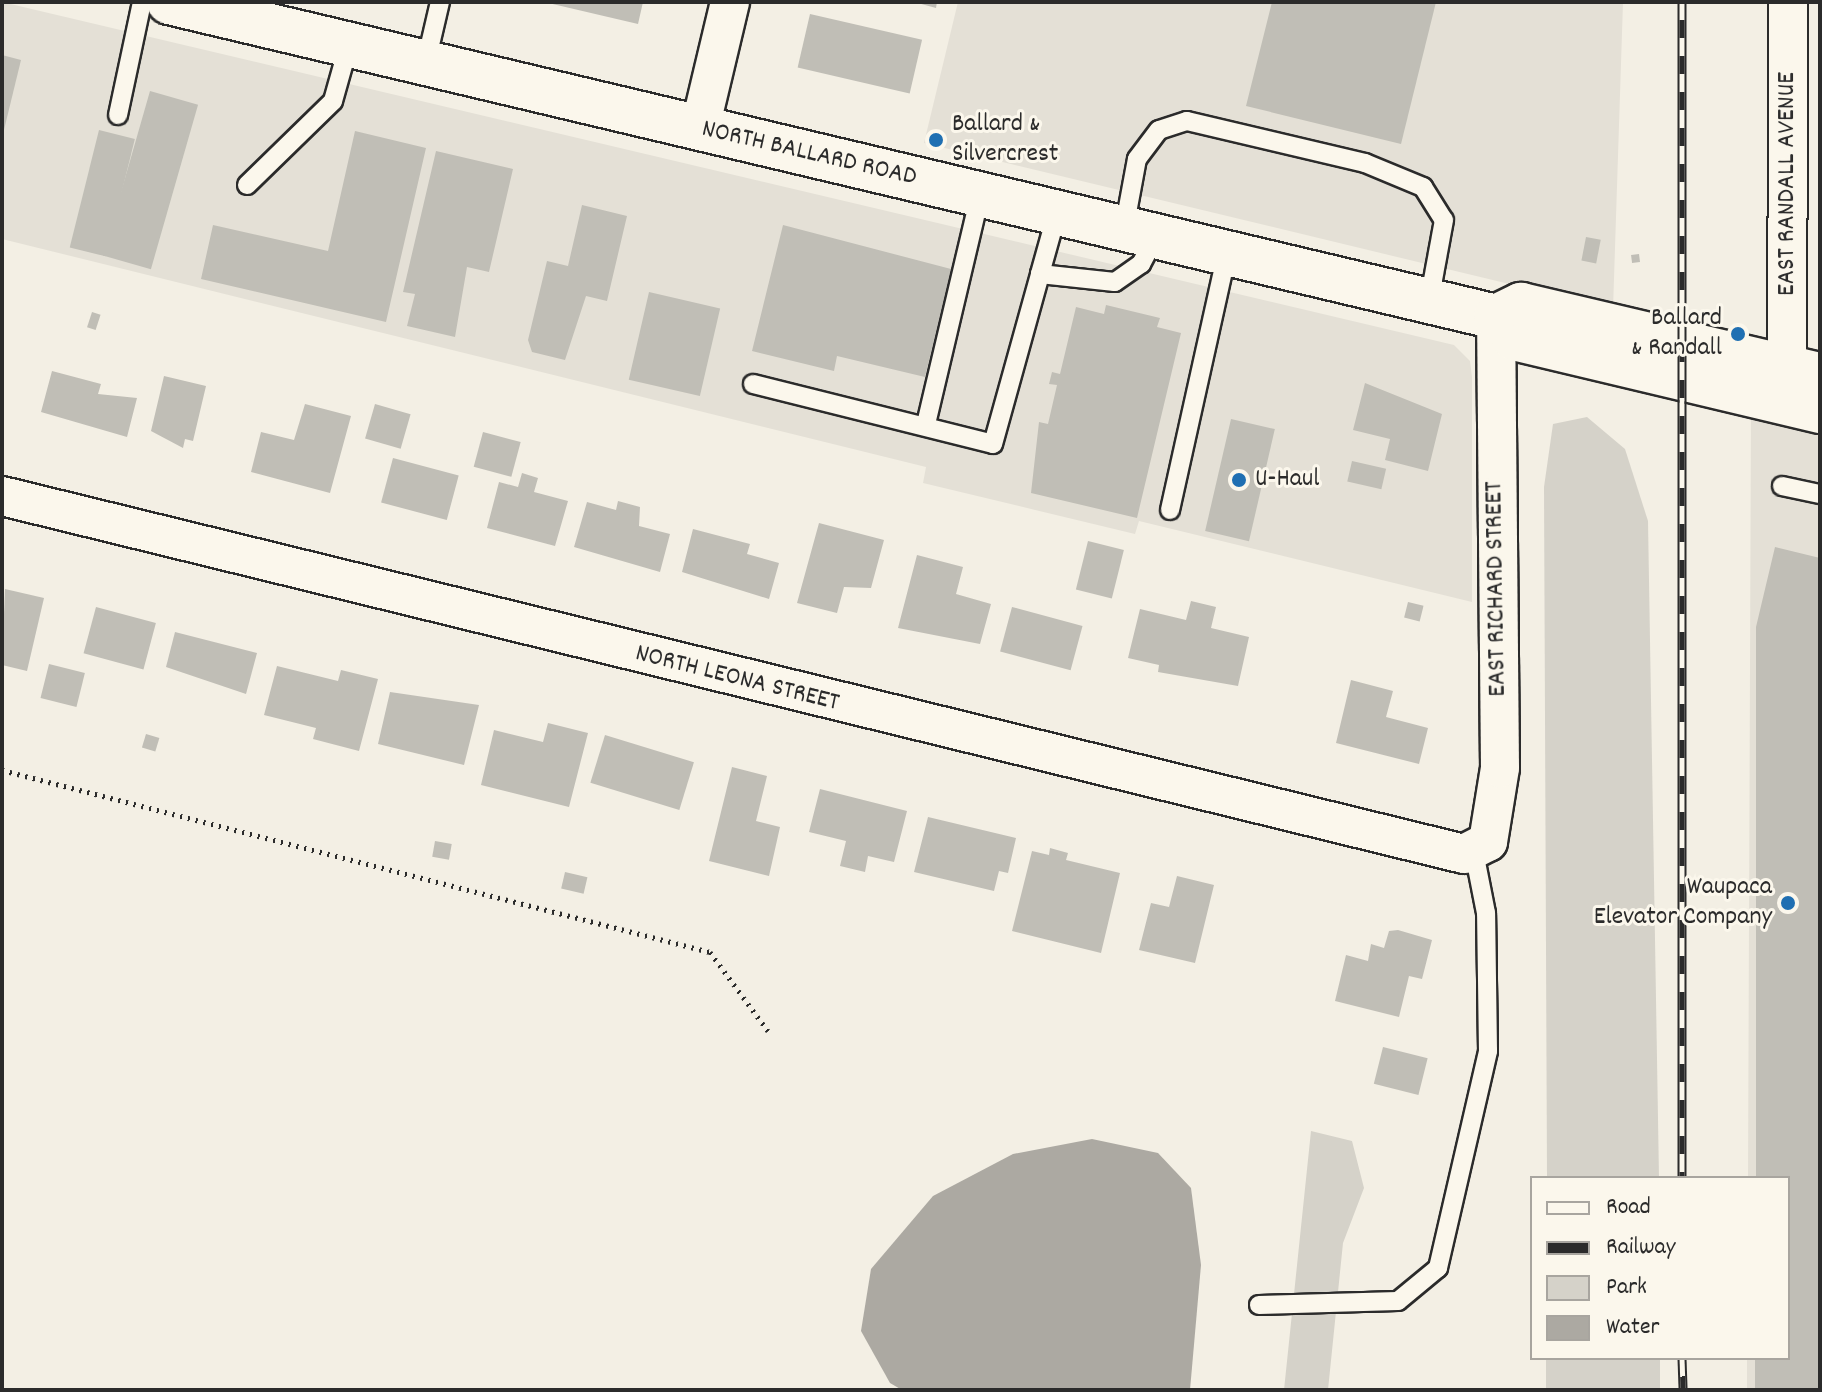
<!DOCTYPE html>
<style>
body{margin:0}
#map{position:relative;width:1822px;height:1392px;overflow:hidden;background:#f3efe4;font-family:Dekko,sans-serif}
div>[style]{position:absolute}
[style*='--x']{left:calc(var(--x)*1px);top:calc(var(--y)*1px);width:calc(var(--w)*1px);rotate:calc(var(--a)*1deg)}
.built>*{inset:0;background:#e4e0d6}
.green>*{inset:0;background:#d5d2c9;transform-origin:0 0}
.water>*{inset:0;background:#aca9a2}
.building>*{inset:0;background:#c0beb6;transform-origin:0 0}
.path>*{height:5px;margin-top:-2.5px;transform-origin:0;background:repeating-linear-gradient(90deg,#2b2b2b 0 2px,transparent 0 8px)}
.roads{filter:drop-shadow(2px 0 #2b2b2b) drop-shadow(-2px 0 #2b2b2b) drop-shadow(0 2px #2b2b2b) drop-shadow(0 -2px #2b2b2b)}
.lane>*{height:18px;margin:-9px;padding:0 9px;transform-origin:9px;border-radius:9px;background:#fbf7ec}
.street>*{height:38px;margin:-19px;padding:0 19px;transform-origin:19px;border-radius:19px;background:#fbf7ec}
.secondary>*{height:44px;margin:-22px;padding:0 22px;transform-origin:22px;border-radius:22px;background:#fbf7ec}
.rail>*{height:9px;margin-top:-4.5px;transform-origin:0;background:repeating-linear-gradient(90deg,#fbf7ec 0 18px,#2b2b2b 0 36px);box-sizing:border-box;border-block:2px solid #2b2b2b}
.dots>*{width:22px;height:22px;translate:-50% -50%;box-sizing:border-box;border:4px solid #fbf7ec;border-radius:50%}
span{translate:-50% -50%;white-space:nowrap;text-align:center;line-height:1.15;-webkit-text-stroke:6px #fbf7ec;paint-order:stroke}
.poi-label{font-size:26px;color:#2b2b2b}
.left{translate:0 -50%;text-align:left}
.right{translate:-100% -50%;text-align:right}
.street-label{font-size:26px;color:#2b2b2b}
.frame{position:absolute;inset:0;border:4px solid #2b2b2b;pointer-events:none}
.legend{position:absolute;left:1530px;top:1176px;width:260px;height:184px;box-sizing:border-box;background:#fbf7ec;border:2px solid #a8a59f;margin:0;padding:10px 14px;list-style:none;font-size:24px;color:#2b2b2b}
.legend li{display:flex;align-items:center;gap:16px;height:40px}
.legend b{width:40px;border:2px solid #a8a59f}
</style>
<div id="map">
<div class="built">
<div style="clip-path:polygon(2px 2px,1454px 345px,1470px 361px,1472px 377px,1472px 602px,1139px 521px,1135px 534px,923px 483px,926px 467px,2px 239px)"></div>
<div style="clip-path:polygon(958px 2px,1623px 2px,1613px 309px,924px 143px)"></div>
<div style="clip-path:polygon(1751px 411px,1820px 428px,1820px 1390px,1747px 1390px,1747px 1358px,1788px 1358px,1788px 1178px,1748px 1178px)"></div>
</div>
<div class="green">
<div style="clip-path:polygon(1587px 417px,1625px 449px,1648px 521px,1659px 1178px,1547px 1178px,1544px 487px,1553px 424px)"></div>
<div style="clip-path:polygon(1311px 1131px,1352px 1141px,1364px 1188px,1343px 1243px,1328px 1390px,1284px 1390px)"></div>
<div style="left:1546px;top:1358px;width:114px;height:32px"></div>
</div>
<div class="water">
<div style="clip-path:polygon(1092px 1139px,1158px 1153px,1191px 1188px,1201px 1265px,1190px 1390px,902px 1390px,890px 1383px,861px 1331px,871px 1269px,933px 1196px,1013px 1154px)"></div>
</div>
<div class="building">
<div style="clip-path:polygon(544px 2px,643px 2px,638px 24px)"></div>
<div style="clip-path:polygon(914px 2px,937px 2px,936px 8px)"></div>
<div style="clip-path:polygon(1272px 2px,1436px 2px,1401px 144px,1246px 106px)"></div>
<div style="left:810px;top:14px;width:115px;height:55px;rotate:13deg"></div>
<div style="clip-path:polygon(2px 55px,21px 60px,3px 134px,2px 134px)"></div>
<div style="left:150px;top:91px;width:50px;height:171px;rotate:16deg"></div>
<div style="left:99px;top:130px;width:37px;height:121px;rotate:14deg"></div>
<div style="clip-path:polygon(355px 131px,426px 148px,386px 322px,201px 279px,213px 225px,328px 251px)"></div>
<div style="clip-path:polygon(436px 151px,513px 169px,489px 272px,467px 267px,455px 337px,407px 326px,415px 294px,403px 292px)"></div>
<div style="clip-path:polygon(582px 205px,627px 216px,607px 301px,586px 296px,565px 360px,532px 352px,528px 340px,547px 261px,568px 266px)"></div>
<div style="clip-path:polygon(783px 225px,951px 269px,925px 377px,837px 356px,834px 371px,752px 351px)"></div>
<div style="left:1586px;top:237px;width:15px;height:24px;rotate:11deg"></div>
<div style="left:1639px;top:254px;width:8px;height:8px;rotate:83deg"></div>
<div style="left:649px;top:292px;width:73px;height:90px;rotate:13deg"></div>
<div style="clip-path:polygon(1106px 305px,1160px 318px,1157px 327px,1181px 333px,1137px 518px,1031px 493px,1039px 422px,1048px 424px,1057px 385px,1049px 384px,1052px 372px,1060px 374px,1076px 307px,1104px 314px)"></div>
<div style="left:92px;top:312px;width:9px;height:16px;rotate:18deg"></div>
<div style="clip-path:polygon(52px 371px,101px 384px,98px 394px,137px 398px,127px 437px,41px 412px)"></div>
<div style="clip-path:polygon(164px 376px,206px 386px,193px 441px,185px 439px,183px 448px,151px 431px)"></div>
<div style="clip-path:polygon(1365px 383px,1442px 414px,1428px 471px,1385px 460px,1390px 439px,1353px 430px)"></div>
<div style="clip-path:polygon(305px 404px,351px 416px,330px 493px,251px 472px,261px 432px,294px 440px)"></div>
<div style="left:375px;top:404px;width:37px;height:36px;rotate:16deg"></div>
<div style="left:1231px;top:419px;width:45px;height:115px;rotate:13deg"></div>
<div style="left:483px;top:432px;width:39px;height:36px;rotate:15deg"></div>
<div style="left:393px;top:458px;width:68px;height:46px;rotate:15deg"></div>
<div style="left:1352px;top:461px;width:35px;height:21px;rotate:13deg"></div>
<div style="clip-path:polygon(522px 473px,538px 478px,534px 492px,568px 501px,555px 546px,487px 528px,499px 482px,518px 487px)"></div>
<div style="clip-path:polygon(618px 501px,640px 507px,639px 526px,670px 534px,660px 572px,574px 547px,587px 502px,616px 510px)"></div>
<div style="clip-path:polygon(819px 523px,884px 540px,871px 588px,844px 587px,837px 613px,797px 603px)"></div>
<div style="clip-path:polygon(693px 529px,750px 544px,747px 554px,779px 563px,769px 599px,682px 572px)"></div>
<div style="left:1088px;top:541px;width:37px;height:50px;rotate:14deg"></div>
<div style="clip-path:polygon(1775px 547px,1820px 558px,1820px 1390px,1755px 1390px,1755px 1358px,1788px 1358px,1788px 1178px,1756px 1178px,1756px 627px)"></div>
<div style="clip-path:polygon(917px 555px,963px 567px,956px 594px,991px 604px,980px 644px,898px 628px)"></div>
<div style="clip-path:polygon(5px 589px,44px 598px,27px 671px,2px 665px)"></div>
<div style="clip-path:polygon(1191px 601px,1216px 607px,1211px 628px,1249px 637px,1238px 686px,1158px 672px,1159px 665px,1128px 658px,1140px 609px,1186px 620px)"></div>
<div style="left:1408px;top:602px;width:16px;height:16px;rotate:14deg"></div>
<div style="left:96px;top:607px;width:62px;height:48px;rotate:15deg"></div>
<div style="left:1012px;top:607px;width:73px;height:46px;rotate:15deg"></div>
<div style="clip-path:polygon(175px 632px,257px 653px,246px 694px,166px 667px)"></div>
<div style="left:49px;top:664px;width:37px;height:35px;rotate:14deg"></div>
<div style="clip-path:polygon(277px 666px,338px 681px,341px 670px,378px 679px,359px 751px,313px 739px,316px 728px,264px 715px)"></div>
<div style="clip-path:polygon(1351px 680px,1393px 691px,1386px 717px,1428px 728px,1419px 764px,1336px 743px)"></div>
<div style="clip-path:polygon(390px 692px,479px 705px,464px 765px,378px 744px)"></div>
<div style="clip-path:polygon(548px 723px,588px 733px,569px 807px,481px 785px,494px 730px,543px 742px)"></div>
<div style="left:146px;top:734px;width:14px;height:14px;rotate:17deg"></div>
<div style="left:605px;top:735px;width:93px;height:50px;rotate:17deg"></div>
<div style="clip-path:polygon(732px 767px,767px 776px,756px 821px,780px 827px,769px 876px,709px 861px)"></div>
<div style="clip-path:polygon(820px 789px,907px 811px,894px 862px,868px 856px,865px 872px,840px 866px,846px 841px,809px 832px)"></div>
<div style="clip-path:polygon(928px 817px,1016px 838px,1008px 873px,999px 871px,994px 891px,914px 872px)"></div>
<div style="left:435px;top:841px;width:17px;height:16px;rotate:10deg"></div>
<div style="clip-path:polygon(1050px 848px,1068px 853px,1066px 860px,1120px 873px,1101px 953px,1012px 931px,1032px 851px,1049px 855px)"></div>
<div style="left:565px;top:872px;width:23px;height:17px;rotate:13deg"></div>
<div style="clip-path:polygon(1177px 876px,1214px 885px,1195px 963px,1139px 950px,1151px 903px,1169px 907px)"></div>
<div style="clip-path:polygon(1398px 930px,1432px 940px,1422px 979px,1409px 976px,1399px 1017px,1335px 1001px,1346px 955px,1368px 961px,1371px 944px,1384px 948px,1389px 931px)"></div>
<div style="left:1383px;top:1047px;width:46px;height:38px;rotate:14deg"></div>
</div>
<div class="path">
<div style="--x:2;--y:770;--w:731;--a:14.42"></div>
<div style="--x:710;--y:952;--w:98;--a:53.7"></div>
</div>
<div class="roads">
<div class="lane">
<div style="--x:426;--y:62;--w:62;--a:-76.9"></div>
<div style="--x:118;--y:115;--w:116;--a:-78"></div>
<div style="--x:247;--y:185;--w:120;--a:-44.3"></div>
<div style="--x:333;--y:101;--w:59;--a:-74.3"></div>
<div style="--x:1057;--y:213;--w:63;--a:105.6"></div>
<div style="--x:1040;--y:274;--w:75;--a:6.1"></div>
<div style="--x:1115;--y:282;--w:32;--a:-35"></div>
<div style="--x:1141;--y:264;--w:32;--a:-62"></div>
<div style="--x:1124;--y:229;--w:71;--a:-79.5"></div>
<div style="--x:1137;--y:159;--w:36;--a:-53"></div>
<div style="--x:1159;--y:130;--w:29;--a:-18"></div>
<div style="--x:1187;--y:121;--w:183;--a:13.3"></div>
<div style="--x:1365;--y:163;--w:63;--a:22.5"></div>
<div style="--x:1423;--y:187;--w:39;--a:58"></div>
<div style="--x:1444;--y:220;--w:83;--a:100.4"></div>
<div style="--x:753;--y:384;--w:247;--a:14"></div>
<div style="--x:993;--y:444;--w:176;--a:-74.5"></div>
<div style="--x:926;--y:424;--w:235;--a:-76.7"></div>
<div style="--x:1782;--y:486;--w:39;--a:12"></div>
<div style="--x:1170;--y:510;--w:263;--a:-77.5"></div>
<div style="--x:1259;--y:1305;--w:139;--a:-1.6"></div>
<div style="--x:1398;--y:1301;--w:52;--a:-39.5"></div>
<div style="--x:1438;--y:1268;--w:223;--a:-77"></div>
<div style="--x:1488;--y:1051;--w:138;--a:-90.8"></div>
<div style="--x:1486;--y:913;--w:62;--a:-101.1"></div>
</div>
<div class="street">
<div style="--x:700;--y:128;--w:130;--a:-76.6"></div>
<div style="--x:1787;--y:367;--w:365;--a:-89.8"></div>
<div style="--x:2;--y:496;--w:1505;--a:13.76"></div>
<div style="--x:1464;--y:854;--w:27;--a:-27"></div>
<div style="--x:1488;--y:842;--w:75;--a:-80.8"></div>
<div style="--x:1500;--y:768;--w:451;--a:-90.5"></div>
</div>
<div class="secondary">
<div style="--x:169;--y:2;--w:1364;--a:13.35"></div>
<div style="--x:1496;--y:317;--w:28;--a:49"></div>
<div style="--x:1514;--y:338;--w:315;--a:13.4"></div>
<div style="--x:1496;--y:317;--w:28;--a:-26"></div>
<div style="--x:1521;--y:305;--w:307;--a:13.2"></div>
</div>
</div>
<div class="rail">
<div style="--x:1682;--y:2;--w:1176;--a:90"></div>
<div style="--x:1682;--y:1358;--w:32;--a:88"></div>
</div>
<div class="dots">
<div style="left:936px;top:140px;background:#1f6fb2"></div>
<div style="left:1738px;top:334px;background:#1f6fb2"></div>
<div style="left:1239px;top:480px;background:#1f6fb2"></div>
<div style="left:1788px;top:903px;background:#1f6fb2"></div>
</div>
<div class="poi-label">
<span class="left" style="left:952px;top:140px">Ballard &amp;<br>Silvercrest</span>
<span class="right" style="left:1722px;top:334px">Ballard<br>&amp; Randall</span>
<span class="left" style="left:1255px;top:480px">U-Haul</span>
<span class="right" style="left:1772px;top:903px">Waupaca<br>Elevator Company</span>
</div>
<div class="street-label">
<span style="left:809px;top:154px;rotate:13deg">NORTH BALLARD ROAD</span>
<span style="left:1788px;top:184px;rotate:-90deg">EAST RANDALL AVENUE</span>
<span style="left:1497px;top:589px;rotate:-91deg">EAST RICHARD STREET</span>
<span style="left:737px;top:679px;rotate:14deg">NORTH LEONA STREET</span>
</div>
<div class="frame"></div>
<ul class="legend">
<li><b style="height:10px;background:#fbf7ec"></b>Road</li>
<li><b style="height:10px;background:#2b2b2b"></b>Railway</li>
<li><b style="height:22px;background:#d5d2c9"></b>Park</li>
<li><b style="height:22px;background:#aca9a2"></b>Water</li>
</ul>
</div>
